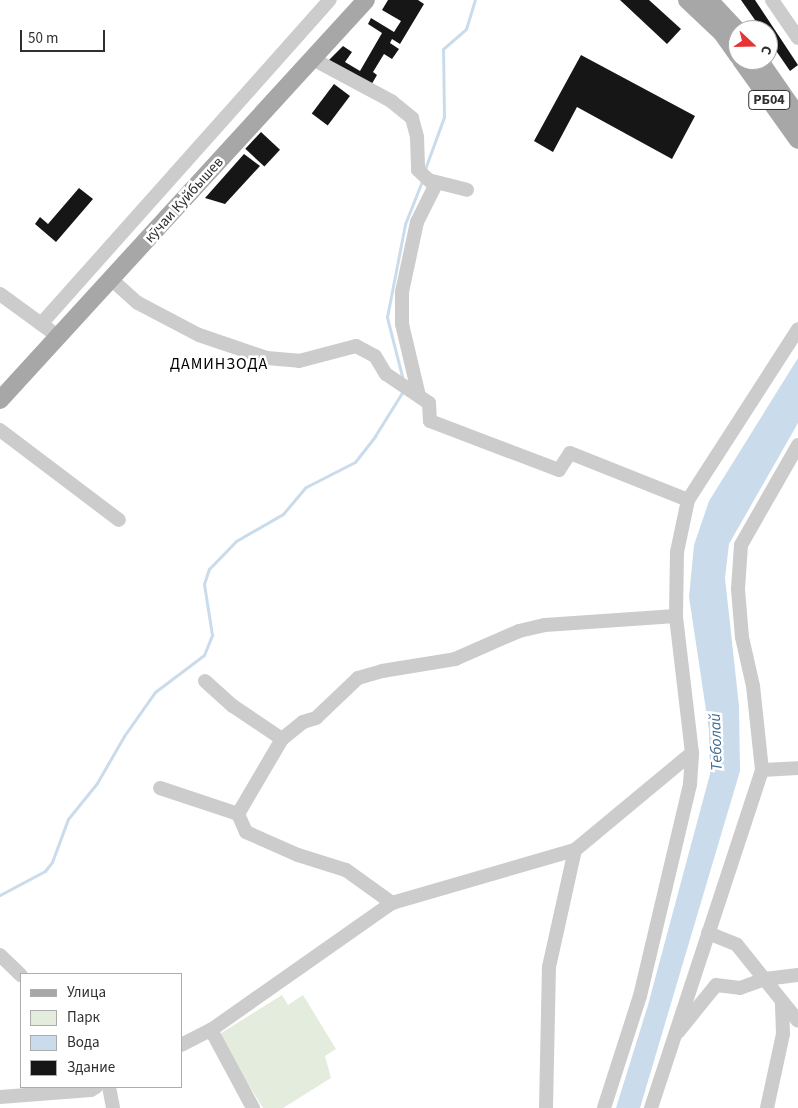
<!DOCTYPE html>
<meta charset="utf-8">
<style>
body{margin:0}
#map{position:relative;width:798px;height:1108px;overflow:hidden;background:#fff;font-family:"Source Sans 3",sans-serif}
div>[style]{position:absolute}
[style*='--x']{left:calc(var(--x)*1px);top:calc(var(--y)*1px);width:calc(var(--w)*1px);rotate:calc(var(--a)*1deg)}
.green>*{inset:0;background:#e4ecdd}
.water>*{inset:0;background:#cadcec}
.stream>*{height:3px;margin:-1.5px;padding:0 1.5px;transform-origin:1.5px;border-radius:1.5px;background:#cadcec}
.building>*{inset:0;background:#161616;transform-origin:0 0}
.minor>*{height:14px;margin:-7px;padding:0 7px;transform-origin:7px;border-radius:7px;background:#ccc}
.major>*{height:18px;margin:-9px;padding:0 9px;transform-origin:9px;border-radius:9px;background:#a7a7a7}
span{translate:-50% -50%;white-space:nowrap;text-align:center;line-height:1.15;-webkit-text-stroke:5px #fff;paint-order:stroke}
.shield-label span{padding:1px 4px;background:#fff;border:1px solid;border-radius:4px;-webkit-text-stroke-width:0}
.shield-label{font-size:14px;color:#2f2f2f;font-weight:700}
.street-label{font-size:15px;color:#2f2f2f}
.neighbourhood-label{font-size:16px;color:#000;letter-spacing:1px}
.water-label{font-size:16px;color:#3d6c91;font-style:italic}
.legend{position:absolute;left:20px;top:973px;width:162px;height:115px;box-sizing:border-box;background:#fff;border:1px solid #acacac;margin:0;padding:6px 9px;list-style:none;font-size:15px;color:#2f2f2f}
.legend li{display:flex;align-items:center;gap:10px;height:25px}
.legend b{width:25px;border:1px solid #acacac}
.north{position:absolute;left:728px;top:20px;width:50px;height:50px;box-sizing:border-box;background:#fff;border:1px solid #acacac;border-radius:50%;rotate:111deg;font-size:14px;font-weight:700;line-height:20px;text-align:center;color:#2f2f2f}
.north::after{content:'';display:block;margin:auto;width:18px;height:22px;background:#e43436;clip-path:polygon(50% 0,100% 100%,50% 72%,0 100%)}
.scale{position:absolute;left:20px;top:30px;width:85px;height:22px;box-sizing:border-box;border:2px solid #2f2f2f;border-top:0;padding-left:6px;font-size:15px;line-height:18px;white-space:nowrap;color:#2f2f2f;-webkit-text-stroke:4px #fff;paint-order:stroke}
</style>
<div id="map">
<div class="green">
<div style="clip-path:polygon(282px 995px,288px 1005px,303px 995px,336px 1049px,325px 1056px,331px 1078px,283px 1108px,263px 1108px,218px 1035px)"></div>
</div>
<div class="water">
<div style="clip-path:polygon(798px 358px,798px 423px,729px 544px,725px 578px,739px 706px,740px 771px,640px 1108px,616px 1108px,648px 1005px,710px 774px,709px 730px,689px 597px,694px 545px,709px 501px)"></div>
</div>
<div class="stream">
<div style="--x:425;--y:169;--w:55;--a:-69.9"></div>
<div style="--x:444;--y:117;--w:68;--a:-90.8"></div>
<div style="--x:443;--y:49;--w:30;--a:-41"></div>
<div style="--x:466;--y:29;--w:30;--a:-73"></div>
<div style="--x:403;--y:380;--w:65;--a:-104.3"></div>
<div style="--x:387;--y:317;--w:95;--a:-79"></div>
<div style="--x:405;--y:224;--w:46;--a:-68.4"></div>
<div style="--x:0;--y:895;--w:51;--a:-28.1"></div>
<div style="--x:45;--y:871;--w:11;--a:-52"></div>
<div style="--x:52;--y:862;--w:46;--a:-69.6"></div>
<div style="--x:68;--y:819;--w:46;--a:-51.1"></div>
<div style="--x:97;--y:783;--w:54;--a:-60.1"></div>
<div style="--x:124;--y:736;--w:54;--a:-54.8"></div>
<div style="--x:155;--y:692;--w:61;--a:-37.1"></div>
<div style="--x:204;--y:655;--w:22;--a:-68"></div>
<div style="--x:212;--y:635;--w:52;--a:-98.9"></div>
<div style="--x:204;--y:584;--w:16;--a:-72"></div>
<div style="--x:209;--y:569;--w:39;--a:-46"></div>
<div style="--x:236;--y:541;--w:54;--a:-29.9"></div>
<div style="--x:283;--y:514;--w:35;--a:-50"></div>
<div style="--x:306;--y:487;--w:55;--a:-27"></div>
<div style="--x:355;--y:462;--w:33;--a:-52"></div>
<div style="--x:375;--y:436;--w:53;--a:-58.1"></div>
</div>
<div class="building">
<div style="clip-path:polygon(388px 0,418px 0,424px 4px,400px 44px,392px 39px,390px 43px,399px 49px,392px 59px,384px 54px,373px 72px,377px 75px,370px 87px,327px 62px,343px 46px,352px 52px,345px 62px,360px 71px,382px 33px,368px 24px,371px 18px,394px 32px,401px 21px,382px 10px)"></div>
<div style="clip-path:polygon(620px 0,649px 0,681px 29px,667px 44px)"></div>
<div style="clip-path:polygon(741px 0,755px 0,798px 65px,790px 71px,768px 39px,768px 30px,762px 30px)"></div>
<div style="clip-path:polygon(581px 55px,695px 116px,672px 159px,577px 107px,553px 152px,534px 141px)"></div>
<div style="left:334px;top:84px;width:20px;height:37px;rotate:37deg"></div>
<div style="left:261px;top:132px;width:26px;height:23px;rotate:43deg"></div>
<div style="clip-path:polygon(244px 154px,260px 166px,225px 204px,205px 198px)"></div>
<div style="clip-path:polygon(79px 188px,93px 199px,56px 242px,35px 224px,40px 217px,48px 224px)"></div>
</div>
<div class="minor">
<div style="--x:772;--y:0;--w:46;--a:55.6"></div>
<div style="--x:313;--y:59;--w:89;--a:28.3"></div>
<div style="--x:391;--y:101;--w:27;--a:39"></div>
<div style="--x:412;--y:118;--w:20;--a:75"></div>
<div style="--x:417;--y:137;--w:33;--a:88"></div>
<div style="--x:418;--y:170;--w:23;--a:43"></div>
<div style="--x:435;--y:186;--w:40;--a:116.6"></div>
<div style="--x:417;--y:222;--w:72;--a:102.1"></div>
<div style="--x:402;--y:292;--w:32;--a:90"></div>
<div style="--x:402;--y:324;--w:74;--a:76.7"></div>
<div style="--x:432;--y:181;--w:36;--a:14"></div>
<div style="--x:111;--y:279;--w:36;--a:42"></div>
<div style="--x:138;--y:303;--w:69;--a:27.7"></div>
<div style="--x:199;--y:335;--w:72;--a:18.7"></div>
<div style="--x:267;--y:358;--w:32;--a:5"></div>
<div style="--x:299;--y:361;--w:59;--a:-14.7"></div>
<div style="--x:356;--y:346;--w:21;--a:28"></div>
<div style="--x:375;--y:356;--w:21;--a:59"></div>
<div style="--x:386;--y:374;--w:52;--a:34"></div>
<div style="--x:429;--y:403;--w:18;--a:87"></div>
<div style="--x:430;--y:421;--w:138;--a:20.8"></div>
<div style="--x:559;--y:470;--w:20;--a:-57"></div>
<div style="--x:570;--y:453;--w:127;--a:21.7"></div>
<div style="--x:0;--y:294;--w:73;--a:36.1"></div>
<div style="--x:41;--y:324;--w:434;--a:-48.3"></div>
<div style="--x:0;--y:430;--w:149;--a:37.1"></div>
<div style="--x:205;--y:681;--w:38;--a:42"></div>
<div style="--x:233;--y:706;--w:59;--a:34"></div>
<div style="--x:762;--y:770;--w:36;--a:-3"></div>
<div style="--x:160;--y:788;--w:82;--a:18.4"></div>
<div style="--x:238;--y:814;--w:20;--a:66"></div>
<div style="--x:246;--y:832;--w:57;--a:23.9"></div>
<div style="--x:298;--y:855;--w:50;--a:17.4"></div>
<div style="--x:346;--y:870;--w:57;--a:35.7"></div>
<div style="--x:238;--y:814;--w:87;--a:-59.6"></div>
<div style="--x:282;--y:739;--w:27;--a:-39"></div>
<div style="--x:303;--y:722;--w:14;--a:-17"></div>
<div style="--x:316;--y:718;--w:58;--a:-43.6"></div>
<div style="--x:358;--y:678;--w:25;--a:-16"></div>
<div style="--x:382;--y:671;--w:74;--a:-9.3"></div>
<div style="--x:455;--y:659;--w:70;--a:-23.6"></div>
<div style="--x:519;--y:631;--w:27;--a:-13"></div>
<div style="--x:545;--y:625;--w:131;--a:-3.9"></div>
<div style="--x:708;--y:933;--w:31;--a:22"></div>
<div style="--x:737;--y:945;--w:97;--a:51.2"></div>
<div style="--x:0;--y:955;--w:29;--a:44"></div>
<div style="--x:211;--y:1030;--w:89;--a:61.7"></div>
<div style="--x:678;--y:1032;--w:60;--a:-51"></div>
<div style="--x:716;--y:985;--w:24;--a:7"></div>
<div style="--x:740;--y:988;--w:27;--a:-20"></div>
<div style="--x:765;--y:979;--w:33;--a:-7"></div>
<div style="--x:181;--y:1045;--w:34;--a:-27"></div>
<div style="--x:211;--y:1030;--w:221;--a:-35.1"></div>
<div style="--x:392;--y:903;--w:191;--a:-16.2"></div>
<div style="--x:109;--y:1087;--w:21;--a:79"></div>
<div style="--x:0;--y:1097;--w:91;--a:-4.4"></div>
<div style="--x:91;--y:1090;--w:6;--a:-31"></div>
<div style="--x:546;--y:1108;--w:141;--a:-88.8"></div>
<div style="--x:549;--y:967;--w:120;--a:-77.5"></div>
<div style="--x:575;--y:850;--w:152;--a:-39.7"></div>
<div style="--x:692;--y:753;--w:138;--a:-96.7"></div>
<div style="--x:676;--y:616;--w:64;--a:-89.1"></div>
<div style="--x:677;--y:552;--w:53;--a:-78.1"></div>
<div style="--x:688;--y:500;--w:203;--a:-57.2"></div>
<div style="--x:604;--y:1108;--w:118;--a:-72.2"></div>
<div style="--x:640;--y:996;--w:218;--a:-76.7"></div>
<div style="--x:690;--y:784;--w:31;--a:-86"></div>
<div style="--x:651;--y:1108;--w:356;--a:-71.8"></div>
<div style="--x:762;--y:770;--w:84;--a:-96.1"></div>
<div style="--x:753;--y:686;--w:50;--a:-102.7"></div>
<div style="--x:742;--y:637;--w:48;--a:-94.8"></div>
<div style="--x:738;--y:589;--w:44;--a:-86.1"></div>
<div style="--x:741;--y:545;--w:115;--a:-60.3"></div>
<div style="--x:767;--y:1108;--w:76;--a:-77.8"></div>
<div style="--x:783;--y:1034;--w:33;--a:-92"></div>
</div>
<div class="major">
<div style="--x:687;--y:0;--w:48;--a:43.3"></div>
<div style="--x:722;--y:33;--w:28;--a:55"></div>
<div style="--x:709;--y:0;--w:42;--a:46.9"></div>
<div style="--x:741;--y:60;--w:98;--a:54.5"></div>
<div style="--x:759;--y:60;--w:68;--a:55.1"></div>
<div style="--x:0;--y:400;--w:542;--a:-47.54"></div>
</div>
<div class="shield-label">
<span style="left:769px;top:100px">РБ04</span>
</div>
<div class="street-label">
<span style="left:184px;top:200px;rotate:-48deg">кӯчаи Куйбышев</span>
</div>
<div class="neighbourhood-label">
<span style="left:219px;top:364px">ДАМИНЗОДА</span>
</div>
<div class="water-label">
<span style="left:716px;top:742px;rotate:-92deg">Теболай</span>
</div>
<ul class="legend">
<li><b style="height:6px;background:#a7a7a7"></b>Улица</li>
<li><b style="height:14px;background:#e4ecdd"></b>Парк</li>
<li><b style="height:14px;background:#cadcec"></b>Вода</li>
<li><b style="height:14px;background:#161616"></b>Здание</li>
</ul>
<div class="north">С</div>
<div class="scale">50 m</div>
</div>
